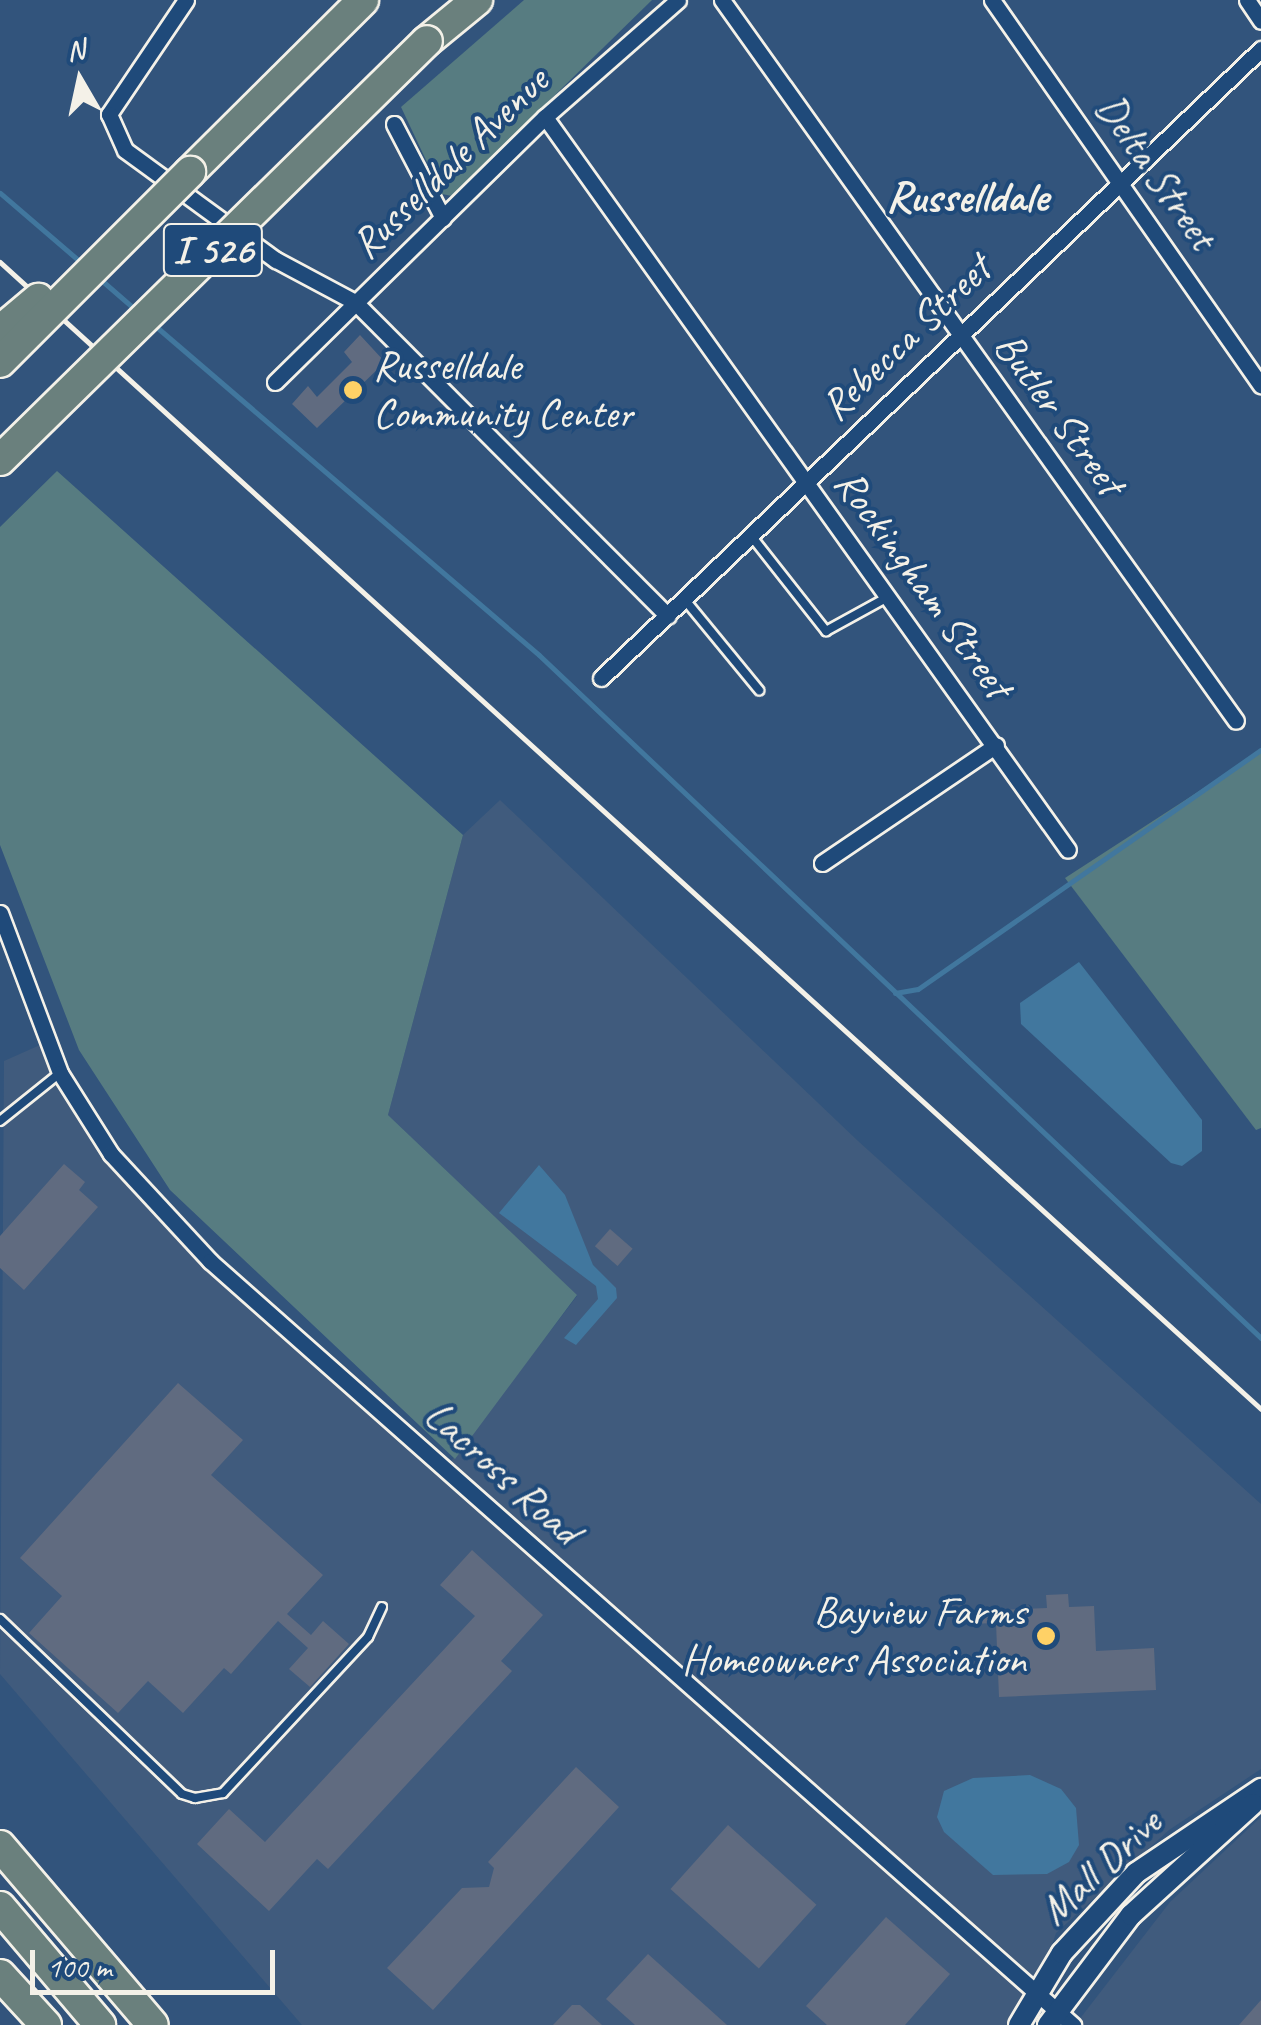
<!DOCTYPE html>
<style>
body{margin:0}
#map{position:relative;width:1261px;height:2025px;overflow:hidden;background:#32547c;font-family:Caveat,sans-serif}
div>[style]{position:absolute}
[style*='--x']{left:calc(var(--x)*1px);top:calc(var(--y)*1px);width:calc(var(--w)*1px);rotate:calc(var(--a)*1deg)}
.built>*{inset:0;background:#405b7d}
.green>*{inset:0;background:#577c81}
.water>*{inset:0;background:#41779e}
.stream>*{height:5px;margin:-2.5px;padding:0 2.5px;transform-origin:2.5px;border-radius:2.5px;background:#41779e}
.building>*{inset:0;background:#606b80;transform-origin:0 0}
.roads{filter:drop-shadow(2px 0 #f4f1e8) drop-shadow(-2px 0 #f4f1e8) drop-shadow(0 2px #f4f1e8) drop-shadow(0 -2px #f4f1e8)}
.service>*{height:8px;margin:-4px;padding:0 4px;transform-origin:4px;border-radius:4px;background:#1f4a7a}
.minor>*{height:15px;margin:-7.5px;padding:0 7.5px;transform-origin:7.5px;border-radius:7.5px;background:#1f4a7a}
.tertiary>*{height:20px;margin:-10px;padding:0 10px;transform-origin:10px;border-radius:10px;background:#1f4a7a}
.motorway>*{height:30px;margin:-15px;padding:0 15px;transform-origin:15px;border-radius:15px;background:#6a807d}
.rail>*{height:5px;margin:-2.5px;padding:0 2.5px;transform-origin:2.5px;border-radius:2.5px;background:#f4f1e8}
.bridges{filter:drop-shadow(2px 0 #f4f1e8) drop-shadow(-2px 0 #f4f1e8) drop-shadow(0 2px #f4f1e8) drop-shadow(0 -2px #f4f1e8)}
.motorway-bridge>*{height:30px;margin:-15px;padding:0 15px;transform-origin:15px;border-radius:15px;background:#6a807d}
.dots>*{width:28px;height:28px;translate:-50% -50%;box-sizing:border-box;border:5px solid #1f4a7a;border-radius:50%}
span{translate:-50% -50%;white-space:nowrap;text-align:center;line-height:1.15;-webkit-text-stroke:8px #1f4a7a;paint-order:stroke}
.shield-label span{padding:2px 8px;background:#1f4a7a;border:2px solid;border-radius:8px;-webkit-text-stroke-width:0}
.shield-label{font-size:40px;color:#f4f1e8;font-weight:700}
.street-label{font-size:42px;color:#f4f1e8}
.poi-label{font-size:42px;color:#f4f1e8}
.left{translate:0 -50%;text-align:left}
.right{translate:-100% -50%;text-align:right}
.neighbourhood-label{font-size:45px;color:#f4f1e8;font-weight:700}
.north{position:absolute;left:30px;top:30px;width:100px;height:100px;-webkit-text-stroke:8px #1f4a7a;paint-order:stroke;rotate:351deg;font-size:28px;font-weight:700;line-height:40px;text-align:center;color:#f4f1e8}
.north::after{content:'';display:block;margin:auto;width:35px;height:45px;background:#f4f1e8;clip-path:polygon(50% 0,100% 100%,50% 72%,0 100%)}
.scale{position:absolute;left:30px;top:1950px;width:245px;height:45px;box-sizing:border-box;border:5px solid #f4f1e8;border-top:0;padding-left:12px;font-size:30px;line-height:35px;white-space:nowrap;color:#f4f1e8;-webkit-text-stroke:8px #1f4a7a;paint-order:stroke}
</style>
<div id="map">
<div class="built">
<div style="clip-path:polygon(500px 800px,858px 1141px,1261px 1504px,1261px 1769px,1169px 1830px,1056px 1933px,1036px 1993px,1017px 2025px,302px 2025px,0 1674px,4px 1061px,49px 1041px,111px 1154px,210px 1261px,445px 1469px,577px 1296px,388px 1115px,463px 835px)"></div>
<div style="clip-path:polygon(1261px 1817px,1261px 2025px,1075px 2025px,1170px 1902px)"></div>
</div>
<div class="green">
<div style="clip-path:polygon(524px 0,652px 0,452px 196px,442px 194px,401px 107px)"></div>
<div style="clip-path:polygon(57px 471px,463px 835px,388px 1115px,577px 1295px,455px 1459px,170px 1190px,79px 1050px,0 845px,0 527px)"></div>
<div style="clip-path:polygon(1261px 751px,1261px 1128px,1256px 1130px,1065px 878px)"></div>
</div>
<div class="water">
<div style="clip-path:polygon(1079px 962px,1202px 1120px,1202px 1151px,1182px 1166px,1171px 1163px,1021px 1024px,1020px 1003px)"></div>
<div style="clip-path:polygon(539px 1165px,565px 1195px,593px 1265px,616px 1288px,617px 1298px,576px 1345px,564px 1338px,598px 1299px,596px 1286px,499px 1213px)"></div>
<div style="clip-path:polygon(1030px 1775px,1061px 1789px,1076px 1808px,1079px 1845px,1069px 1862px,1047px 1874px,993px 1875px,944px 1832px,937px 1817px,944px 1791px,973px 1778px)"></div>
</div>
<div class="stream">
<div style="--x:0;--y:193;--w:111;--a:40.6"></div>
<div style="--x:100;--y:279;--w:49;--a:40.9"></div>
<div style="--x:153;--y:324;--w:508;--a:40.61"></div>
<div style="--x:539;--y:655;--w:994;--a:43.41"></div>
<div style="--x:895;--y:993;--w:23;--a:-10"></div>
<div style="--x:918;--y:989;--w:418;--a:-34.9"></div>
</div>
<div class="building">
<div style="clip-path:polygon(360px 335px,385px 362px,317px 428px,292px 404px,308px 386px,317px 397px,352px 362px,344px 352px)"></div>
<div style="clip-path:polygon(64px 1164px,85px 1182px,79px 1190px,98px 1207px,24px 1290px,0 1268px,0 1236px)"></div>
<div style="left:610px;top:1229px;width:30px;height:23px;rotate:41deg"></div>
<div style="clip-path:polygon(178px 1383px,243px 1440px,211px 1475px,323px 1575px,287px 1614px,311px 1635px,323px 1621px,349px 1644px,310px 1687px,289px 1669px,308px 1648px,278px 1621px,231px 1674px,224px 1668px,183px 1713px,148px 1681px,118px 1713px,29px 1633px,62px 1596px,20px 1558px)"></div>
<div style="clip-path:polygon(472px 1550px,543px 1615px,501px 1661px,512px 1671px,328px 1869px,317px 1859px,269px 1911px,197px 1844px,229px 1809px,265px 1842px,475px 1616px,440px 1585px)"></div>
<div style="clip-path:polygon(1068px 1594px,1069px 1607px,1094px 1606px,1096px 1651px,1154px 1648px,1156px 1690px,999px 1697px,996px 1623px,970px 1624px,970px 1611px,1047px 1608px,1046px 1595px)"></div>
<div style="clip-path:polygon(576px 1767px,619px 1807px,433px 2010px,387px 1968px,462px 1888px,489px 1887px,494px 1868px,488px 1862px)"></div>
<div style="left:728px;top:1825px;width:119px;height:86px;rotate:42deg"></div>
<div style="clip-path:polygon(886px 1917px,950px 1974px,905px 2025px,827px 2025px,806px 2006px)"></div>
<div style="clip-path:polygon(648px 1954px,727px 2025px,635px 2025px,606px 1999px)"></div>
<div style="clip-path:polygon(1261px 2000px,1261px 2025px,1239px 2025px)"></div>
<div style="clip-path:polygon(572px 2005px,580px 2005px,602px 2025px,553px 2025px)"></div>
</div>
<div class="roads">
<div class="service">
<div style="--x:752;--y:537;--w:120;--a:51.8"></div>
<div style="--x:826;--y:631;--w:68;--a:-28.8"></div>
<div style="--x:685;--y:600;--w:117;--a:50.6"></div>
<div style="--x:0;--y:1121;--w:77;--a:-38.7"></div>
<div style="--x:0;--y:1619;--w:252;--a:43.9"></div>
<div style="--x:182;--y:1794;--w:14;--a:17"></div>
<div style="--x:195;--y:1798;--w:28;--a:-10"></div>
<div style="--x:223;--y:1793;--w:213;--a:-47.1"></div>
<div style="--x:368;--y:1637;--w:33;--a:-65"></div>
</div>
<div class="minor">
<div style="--x:186;--y:0;--w:138;--a:124"></div>
<div style="--x:109;--y:114;--w:39;--a:66"></div>
<div style="--x:125;--y:150;--w:187;--a:36.1"></div>
<div style="--x:276;--y:260;--w:89;--a:28"></div>
<div style="--x:355;--y:302;--w:443;--a:45.1"></div>
<div style="--x:722;--y:0;--w:885;--a:54.51"></div>
<div style="--x:992;--y:0;--w:470;--a:55.1"></div>
<div style="--x:1247;--y:0;--w:25;--a:56"></div>
<div style="--x:545;--y:117;--w:900;--a:54.49"></div>
<div style="--x:394;--y:124;--w:106;--a:62.5"></div>
<div style="--x:275;--y:382;--w:378;--a:-44.5"></div>
<div style="--x:545;--y:117;--w:177;--a:-41.3"></div>
<div style="--x:601;--y:678;--w:912;--a:-43.62"></div>
<div style="--x:822;--y:863;--w:210;--a:-34.1"></div>
<div style="--x:0;--y:913;--w:171;--a:69.4"></div>
<div style="--x:60;--y:1073;--w:96;--a:57.8"></div>
<div style="--x:111;--y:1154;--w:146;--a:47.2"></div>
<div style="--x:210;--y:1261;--w:1153;--a:41.52"></div>
</div>
<div class="tertiary">
<div style="--x:1019;--y:2025;--w:84;--a:-59.2"></div>
<div style="--x:1062;--y:1953;--w:109;--a:-47.2"></div>
<div style="--x:1136;--y:1873;--w:151;--a:-33.9"></div>
<div style="--x:1048;--y:2025;--w:138;--a:-53"></div>
<div style="--x:1131;--y:1915;--w:165;--a:-42.3"></div>
</div>
<div class="motorway">
<div style="--x:427;--y:41;--w:65;--a:-39.4"></div>
<div style="--x:190;--y:172;--w:244;--a:-44.8"></div>
<div style="--x:0;--y:1846;--w:235;--a:49.5"></div>
<div style="--x:0;--y:1907;--w:155;--a:49.7"></div>
<div style="--x:0;--y:1975;--w:68;--a:47.4"></div>
</div>
</div>
<div class="rail">
<div style="--x:0;--y:262;--w:1705;--a:42.29"></div>
</div>
<div class="bridges">
<div class="motorway-bridge">
<div style="--x:0;--y:331;--w:50;--a:-40.1"></div>
<div style="--x:0;--y:362;--w:269;--a:-45"></div>
<div style="--x:0;--y:460;--w:598;--a:-44.46"></div>
</div>
</div>
<div class="dots">
<div style="left:353px;top:390px;background:#ffd166"></div>
<div style="left:1046px;top:1636px;background:#ffd166"></div>
</div>
<div class="shield-label">
<span style="left:213px;top:250px">I 526</span>
</div>
<div class="street-label">
<span style="left:450px;top:163px;rotate:-44deg">Russelldale Avenue</span>
<span style="left:1156px;top:172px;rotate:55deg">Delta Street</span>
<span style="left:906px;top:338px;rotate:-44deg">Rebecca Street</span>
<span style="left:1059px;top:414px;rotate:54deg">Butler Street</span>
<span style="left:923px;top:584px;rotate:54deg">Rockingham Street</span>
<span style="left:502px;top:1473px;rotate:42deg">Lacross Road</span>
<span style="left:1101px;top:1867px;rotate:-43deg">Mall Drive</span>
</div>
<div class="poi-label">
<span class="left" style="left:373px;top:390px">Russelldale<br>Community Center</span>
<span class="right" style="left:1026px;top:1636px">Bayview Farms<br>Homeowners Association</span>
</div>
<div class="neighbourhood-label">
<span style="left:967px;top:197px">Russelldale</span>
</div>
<div class="north">N</div>
<div class="scale">100 m</div>
</div>
